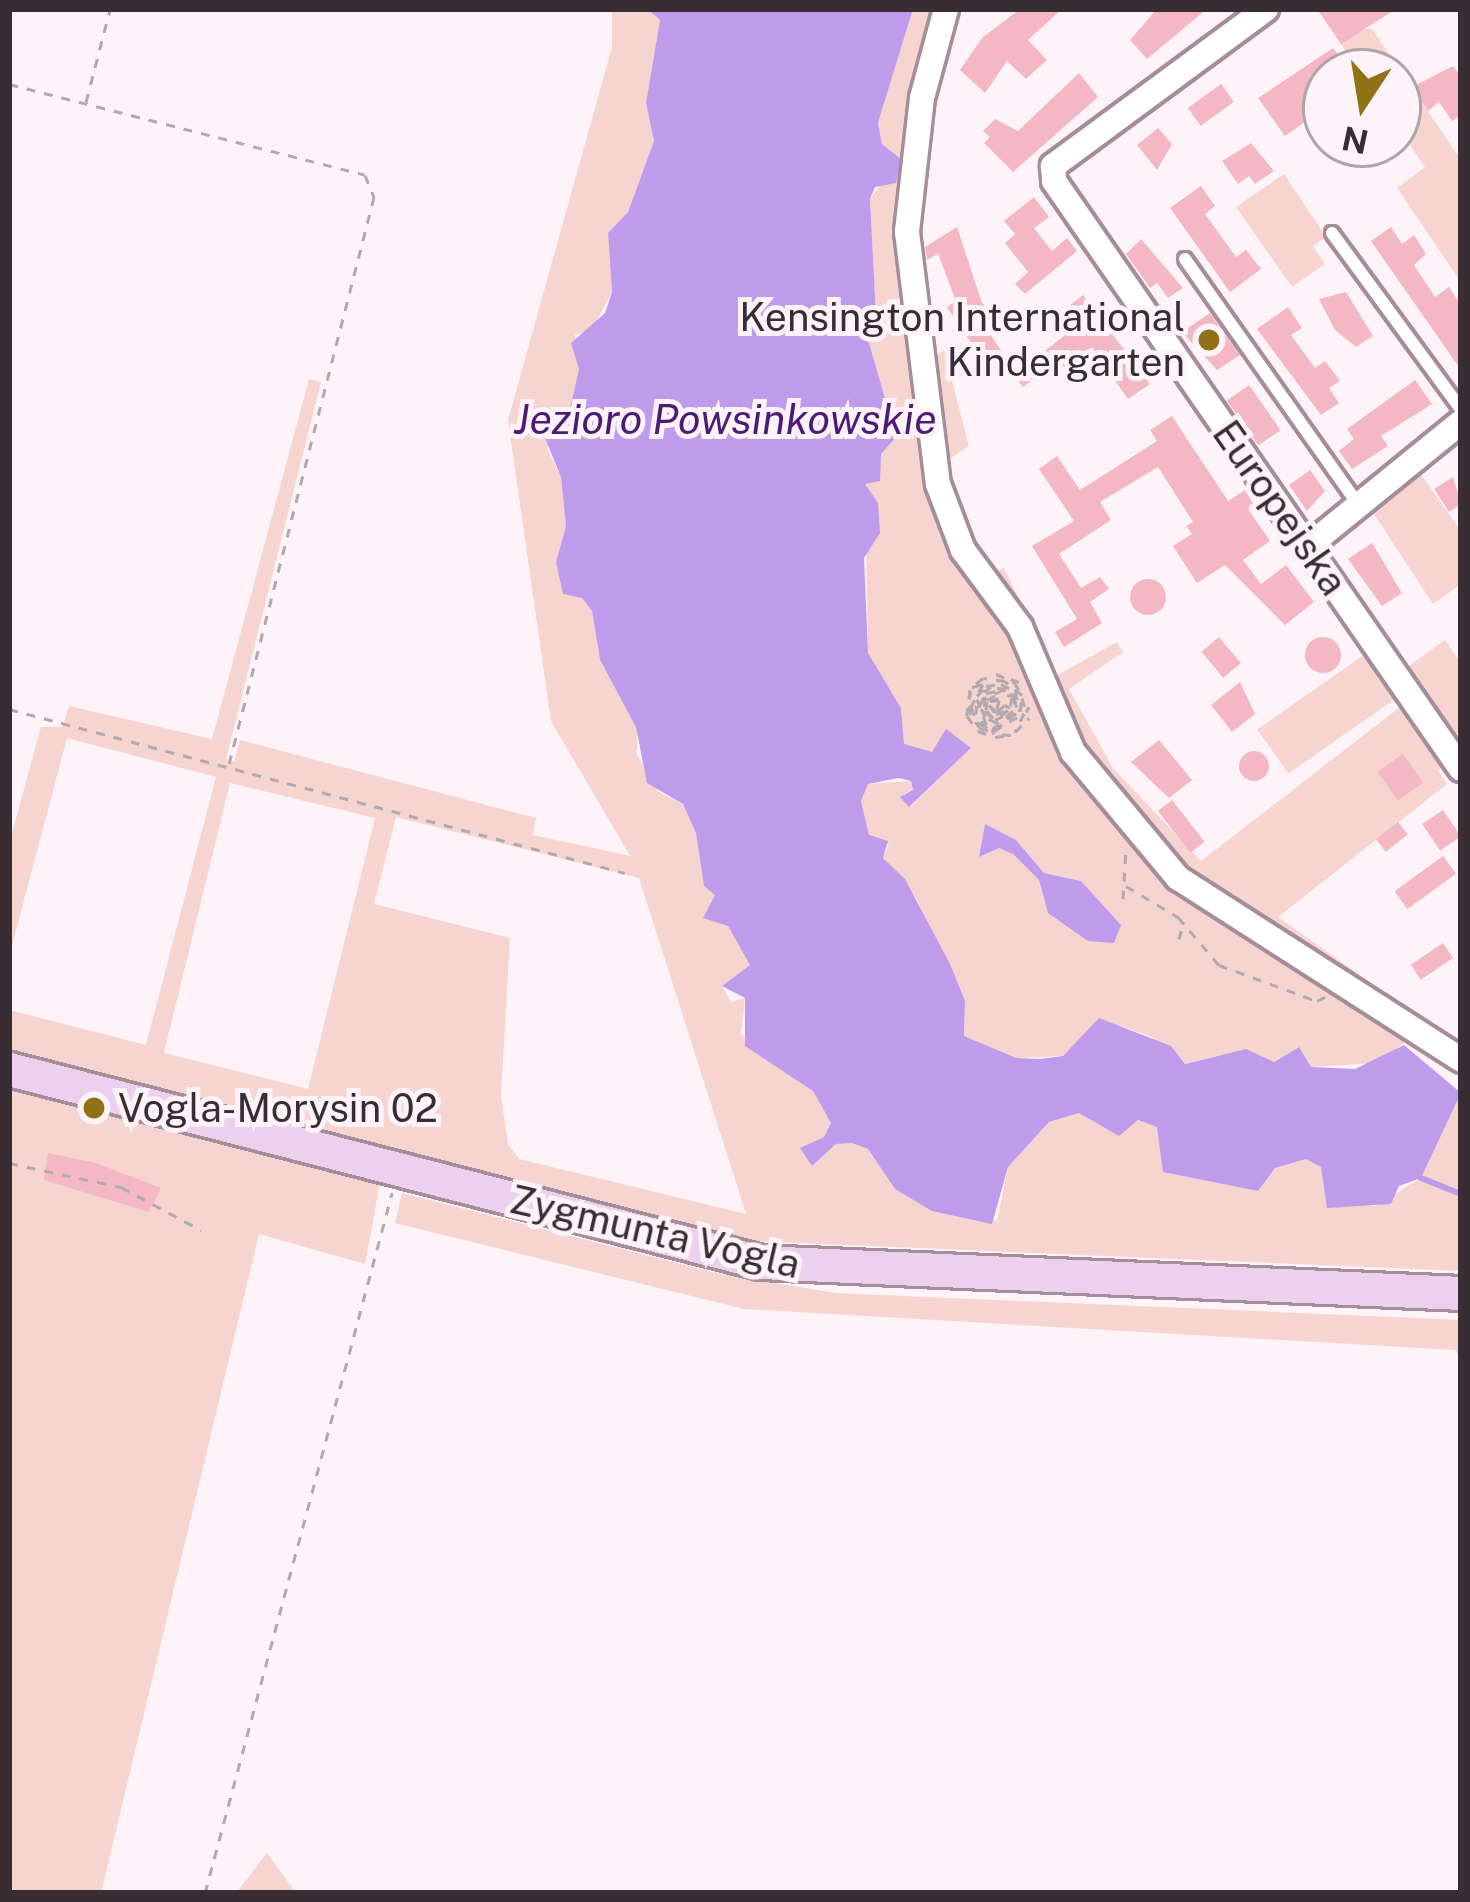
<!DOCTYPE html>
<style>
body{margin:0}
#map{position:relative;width:1470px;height:1902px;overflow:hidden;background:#fdf3f8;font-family:"Public Sans",sans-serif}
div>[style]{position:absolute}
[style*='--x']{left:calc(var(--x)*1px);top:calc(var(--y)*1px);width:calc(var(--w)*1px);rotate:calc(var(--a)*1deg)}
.green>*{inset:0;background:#f6d4d0;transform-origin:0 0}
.water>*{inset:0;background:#bf9ceb}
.stream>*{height:6px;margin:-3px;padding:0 3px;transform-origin:3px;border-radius:3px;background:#bf9ceb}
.building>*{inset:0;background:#f3b8c4;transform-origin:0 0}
.round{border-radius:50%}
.path>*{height:3px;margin-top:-1.5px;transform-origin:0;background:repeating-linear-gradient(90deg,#b2a8ad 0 9px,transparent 0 18px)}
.roads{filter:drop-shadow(3px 0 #a58d9a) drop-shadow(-3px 0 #a58d9a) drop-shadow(0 3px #a58d9a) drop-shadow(0 -3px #a58d9a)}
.lane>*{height:12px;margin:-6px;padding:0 6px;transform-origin:6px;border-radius:6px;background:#fff}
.street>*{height:24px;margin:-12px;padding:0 12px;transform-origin:12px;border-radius:12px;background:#fff}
.secondary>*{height:33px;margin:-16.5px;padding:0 16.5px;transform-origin:16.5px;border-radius:16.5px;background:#ecd0ee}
.dots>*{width:33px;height:33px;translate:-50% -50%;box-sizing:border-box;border:6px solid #fdf3f8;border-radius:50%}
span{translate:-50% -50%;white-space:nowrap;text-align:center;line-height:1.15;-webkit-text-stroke:10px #fdf3f8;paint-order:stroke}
.poi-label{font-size:39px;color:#372d32}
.right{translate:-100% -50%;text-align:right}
.left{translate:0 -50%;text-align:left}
.street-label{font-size:39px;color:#372d32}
.water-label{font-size:42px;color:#4b1b76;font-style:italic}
.frame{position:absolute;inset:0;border:12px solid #372d32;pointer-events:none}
.north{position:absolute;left:1302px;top:48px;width:120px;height:120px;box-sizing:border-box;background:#fdf3f8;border:3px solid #aea4a9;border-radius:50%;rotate:192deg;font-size:33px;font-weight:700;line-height:48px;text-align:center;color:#372d32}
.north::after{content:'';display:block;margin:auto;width:42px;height:54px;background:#907116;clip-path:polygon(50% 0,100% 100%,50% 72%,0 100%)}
</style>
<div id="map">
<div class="green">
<div style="clip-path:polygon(evenodd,612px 9px,647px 9px,660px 20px,646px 103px,654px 141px,628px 212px,608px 233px,612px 292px,591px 331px,575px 335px,579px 369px,565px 431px,547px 448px,561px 477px,566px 526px,556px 562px,592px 611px,600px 661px,637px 727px,637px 754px,658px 792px,683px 804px,696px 833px,704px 886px,715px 894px,705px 918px,728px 926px,751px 965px,722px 986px,731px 1002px,745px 998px,741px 1034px,813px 1091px,831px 1123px,824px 1137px,801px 1148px,812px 1166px,836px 1144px,852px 1143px,868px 1149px,895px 1189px,997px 1221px,1008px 1167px,1049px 1122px,1079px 1113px,1124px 1126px,1138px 1120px,1275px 1168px,1306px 1159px,1321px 1166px,1341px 1203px,1376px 1206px,1421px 1178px,1461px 1093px,1461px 1271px,751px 1241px,9px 1049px,9px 1010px,146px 1045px,216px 777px,67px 738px,9px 957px,9px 844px,41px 727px,63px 727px,69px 706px,212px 739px,309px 379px,321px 382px,226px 759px,234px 761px,240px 740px,536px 818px,533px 835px,630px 856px,551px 721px,508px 420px,612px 47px,612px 9px,230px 783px,375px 818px,308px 1089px,164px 1053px,230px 783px,612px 9px,396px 817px,639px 878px,746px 1214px,519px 1159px,508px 1144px,501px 1096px,510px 938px,374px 904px,396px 817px)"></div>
<div style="clip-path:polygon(evenodd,913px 9px,940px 9px,914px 105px,920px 408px,979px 581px,1139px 844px,1413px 1036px,1377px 1063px,1311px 1067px,1298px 1047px,1274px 1062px,1220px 1055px,1184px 1064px,1152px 1037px,1100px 1019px,1063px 1056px,1016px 1058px,976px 1045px,964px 1036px,965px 1001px,916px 898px,883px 857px,889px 845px,869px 836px,861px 801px,867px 784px,911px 781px,913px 790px,904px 794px,910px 807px,971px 748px,915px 753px,904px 744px,901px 708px,868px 654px,865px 484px,893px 411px,880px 396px,867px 336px,876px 316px,870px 199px,900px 159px,882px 144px,878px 123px,913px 9px,985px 825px,1016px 840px,1044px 873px,1081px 881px,1121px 925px,1045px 903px,1039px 880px,1013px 854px,999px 848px,979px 857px,985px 825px)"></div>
<div style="clip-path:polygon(1363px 29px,1372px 29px,1461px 160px,1461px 282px,1397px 188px,1425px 167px,1398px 128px,1398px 72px,1360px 72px,1341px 44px)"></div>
<div style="clip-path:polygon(1284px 174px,1326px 237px,1313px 246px,1325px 264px,1292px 287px,1236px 207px)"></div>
<div style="clip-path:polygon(944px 350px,969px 446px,942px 464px,930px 361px)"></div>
<div style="clip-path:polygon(1417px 469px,1461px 531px,1461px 584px,1433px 604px,1370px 508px)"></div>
<div style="clip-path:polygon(1004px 568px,1056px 676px,1117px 642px,1123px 652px,1069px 689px,1113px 768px,1201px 861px,1404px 704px,1445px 764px,1438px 771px,1447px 784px,1278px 917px,1460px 1046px,1209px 898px,1100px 780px,990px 575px)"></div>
<div style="clip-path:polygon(1445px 640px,1461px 663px,1461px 731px,1454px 736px,1406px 668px)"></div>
<div style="left:1368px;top:652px;width:54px;height:135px;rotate:55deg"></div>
<div style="clip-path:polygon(9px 1088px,380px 1183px,365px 1264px,259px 1234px,101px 1893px,9px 1893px)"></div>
<div style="clip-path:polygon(402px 1193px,716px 1273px,835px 1293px,1461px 1320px,1461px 1358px,1455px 1350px,744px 1309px,395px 1223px)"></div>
<div style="clip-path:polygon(267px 1853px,296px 1893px,237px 1893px,240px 1888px)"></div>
</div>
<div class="water">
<div style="clip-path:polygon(647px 9px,913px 9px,878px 123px,882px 144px,901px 159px,896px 183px,875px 187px,870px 199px,876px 316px,867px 336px,896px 437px,881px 454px,880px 481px,865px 484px,878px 503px,880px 533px,864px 558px,868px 653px,901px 708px,904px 744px,932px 752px,946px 729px,971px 748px,909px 807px,900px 797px,913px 790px,911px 781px,899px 778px,868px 784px,861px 801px,869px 835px,888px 841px,883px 858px,905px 879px,950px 964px,965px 1001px,964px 1036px,1016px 1058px,1040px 1059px,1063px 1056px,1099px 1018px,1171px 1046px,1185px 1064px,1246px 1049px,1274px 1062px,1299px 1047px,1311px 1067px,1355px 1069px,1404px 1045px,1461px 1093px,1421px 1178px,1399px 1186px,1391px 1204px,1327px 1208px,1321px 1167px,1306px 1159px,1275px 1168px,1258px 1191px,1163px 1172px,1157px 1127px,1138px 1120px,1119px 1136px,1079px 1113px,1049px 1122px,1008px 1167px,992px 1224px,932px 1211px,895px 1189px,868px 1149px,852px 1143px,836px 1144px,812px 1166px,800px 1148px,824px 1137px,831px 1123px,813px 1091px,745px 1046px,745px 998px,722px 986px,750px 965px,728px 926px,703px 918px,715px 895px,704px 886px,696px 833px,683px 804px,647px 783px,636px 727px,600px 660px,592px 611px,582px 598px,563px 594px,556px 562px,566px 526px,561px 477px,545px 438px,565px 431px,579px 369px,571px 343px,605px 313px,612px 292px,608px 233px,628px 212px,654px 141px,646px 103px,660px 20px)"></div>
<div style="clip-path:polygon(985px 824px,1016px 840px,1044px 873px,1081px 881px,1121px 925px,1114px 943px,1088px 941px,1048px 913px,1039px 880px,1013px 854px,999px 848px,979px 857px)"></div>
</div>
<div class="stream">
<div style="--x:1421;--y:1178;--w:43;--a:21.8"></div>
</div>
<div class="building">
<div style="clip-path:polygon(1020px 9px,1062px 9px,1028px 40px,1047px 60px,1026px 79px,1007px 61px,985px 93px,960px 70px,982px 38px)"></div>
<div style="clip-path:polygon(1157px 9px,1207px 9px,1147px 59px,1130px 40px)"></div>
<div style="clip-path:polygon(1317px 9px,1396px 9px,1341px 44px)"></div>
<div style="clip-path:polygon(1333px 48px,1350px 72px,1326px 72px,1326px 107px,1285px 136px,1258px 98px)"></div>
<div style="clip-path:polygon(1453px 66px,1461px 77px,1461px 115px,1452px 121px,1439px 102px,1428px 111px,1412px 87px)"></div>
<div style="clip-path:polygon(1079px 73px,1098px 97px,1013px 172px,984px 143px,990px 137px,983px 131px,995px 119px,1018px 131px)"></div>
<div style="left:1221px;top:84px;width:22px;height:41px;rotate:54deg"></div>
<div style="clip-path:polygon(1158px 128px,1172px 144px,1157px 170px,1137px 145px)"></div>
<div style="clip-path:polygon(1251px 143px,1274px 171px,1255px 184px,1249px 176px,1238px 184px,1222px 161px)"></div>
<div style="clip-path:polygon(1201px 186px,1215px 206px,1205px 214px,1236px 257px,1246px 250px,1261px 269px,1230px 292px,1170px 208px)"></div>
<div style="clip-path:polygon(1034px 197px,1049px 217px,1034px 228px,1052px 251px,1067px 238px,1077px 251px,1025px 294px,1015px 284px,1028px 272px,1005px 243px,1015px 234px,1004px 221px)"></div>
<div style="clip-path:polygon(957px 227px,982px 303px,996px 314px,983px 323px,1013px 369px,996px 380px,947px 307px,956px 301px,938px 254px,927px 260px,925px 247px)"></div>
<div style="clip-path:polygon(1391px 227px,1402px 244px,1414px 235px,1426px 254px,1414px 265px,1435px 297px,1449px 287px,1461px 305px,1461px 370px,1371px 241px)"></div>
<div style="clip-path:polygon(1141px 239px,1183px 288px,1168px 298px,1157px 283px,1150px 288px,1126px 254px)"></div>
<div style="clip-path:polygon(1346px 292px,1373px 336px,1356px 347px,1335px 330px,1319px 299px)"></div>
<div style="clip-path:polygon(1083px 295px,1150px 384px,1128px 399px,1101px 360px,1077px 377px,1057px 362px,1023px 387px,1014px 375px,1074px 328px,1062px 311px)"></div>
<div style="clip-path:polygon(1288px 307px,1302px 328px,1291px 335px,1315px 368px,1325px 361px,1340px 381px,1329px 388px,1339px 403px,1321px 415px,1257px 329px)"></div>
<div style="clip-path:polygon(1210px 313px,1240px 355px,1217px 370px,1182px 332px)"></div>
<div style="clip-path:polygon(1415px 380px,1432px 404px,1381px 436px,1388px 446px,1352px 469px,1339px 451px,1354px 439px,1347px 429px)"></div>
<div style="left:1249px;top:385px;width:55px;height:27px;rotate:55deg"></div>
<div style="clip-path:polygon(1172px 416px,1228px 501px,1245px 490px,1254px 505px,1248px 509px,1270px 541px,1243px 560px,1261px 584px,1286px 565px,1314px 602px,1285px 625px,1225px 565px,1197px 583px,1173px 546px,1192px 534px,1186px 526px,1193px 522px,1158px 467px,1100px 502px,1111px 520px,1059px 554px,1081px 588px,1100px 577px,1109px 589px,1090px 602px,1102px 623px,1064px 647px,1055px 632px,1077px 619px,1032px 546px,1074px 521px,1039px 469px,1057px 456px,1080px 490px,1157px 441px,1150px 430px)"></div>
<div style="clip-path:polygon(1310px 470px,1325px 491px,1307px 511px,1289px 485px)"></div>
<div style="clip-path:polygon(1453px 477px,1461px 504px,1449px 512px,1434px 489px)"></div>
<div style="clip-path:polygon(1372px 543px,1402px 593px,1382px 606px,1348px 559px)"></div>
<div class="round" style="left:1130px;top:579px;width:36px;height:36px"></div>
<div style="left:1219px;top:637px;width:34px;height:23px;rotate:50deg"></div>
<div class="round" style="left:1305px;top:637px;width:36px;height:36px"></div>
<div style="clip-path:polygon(1240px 682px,1255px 714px,1232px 732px,1211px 705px)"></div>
<div style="clip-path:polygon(1159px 740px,1192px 780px,1169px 798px,1131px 762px)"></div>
<div class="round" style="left:1239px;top:751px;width:30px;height:30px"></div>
<div style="left:1403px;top:754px;width:35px;height:31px;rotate:55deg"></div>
<div style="left:1172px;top:800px;width:53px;height:18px;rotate:52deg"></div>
<div style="left:1443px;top:810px;width:32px;height:25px;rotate:56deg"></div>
<div style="left:1398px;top:822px;width:16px;height:28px;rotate:52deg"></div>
<div style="left:1443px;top:856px;width:22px;height:60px;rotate:54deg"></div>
<div style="left:1443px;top:943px;width:18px;height:39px;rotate:56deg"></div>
<div style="clip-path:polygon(48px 1153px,96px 1163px,161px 1188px,149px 1212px,44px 1180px)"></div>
</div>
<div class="path">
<div style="--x:9;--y:84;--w:367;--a:14.3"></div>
<div style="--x:365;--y:175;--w:24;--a:68"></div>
<div style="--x:374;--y:197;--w:589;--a:104.34"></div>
<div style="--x:86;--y:102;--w:96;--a:-75.5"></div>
<div style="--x:1019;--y:682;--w:24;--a:-161"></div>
<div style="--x:996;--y:674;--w:20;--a:24"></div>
<div style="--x:1014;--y:682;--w:15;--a:58"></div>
<div style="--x:1022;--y:695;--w:22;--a:-141"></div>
<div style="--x:1005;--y:681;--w:22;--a:-172"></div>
<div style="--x:983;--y:678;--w:14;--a:141"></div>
<div style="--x:972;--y:687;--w:11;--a:-15"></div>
<div style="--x:983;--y:684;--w:26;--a:118"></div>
<div style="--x:971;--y:707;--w:16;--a:68"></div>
<div style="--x:977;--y:722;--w:12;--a:31"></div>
<div style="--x:987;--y:728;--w:18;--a:-128"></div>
<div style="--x:976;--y:714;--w:15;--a:-86"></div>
<div style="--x:977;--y:699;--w:33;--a:70"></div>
<div style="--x:988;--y:730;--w:7;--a:-172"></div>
<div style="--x:981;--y:729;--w:18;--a:-128"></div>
<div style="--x:970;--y:715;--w:25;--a:-90"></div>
<div style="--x:970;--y:690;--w:26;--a:97"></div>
<div style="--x:967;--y:716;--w:19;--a:54"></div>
<div style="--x:978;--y:731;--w:18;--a:19"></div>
<div style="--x:995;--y:737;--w:16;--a:-7"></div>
<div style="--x:1011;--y:735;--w:17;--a:-177"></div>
<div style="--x:994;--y:734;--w:5;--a:-112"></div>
<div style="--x:992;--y:729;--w:29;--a:-34"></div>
<div style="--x:1016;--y:713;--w:28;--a:141"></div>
<div style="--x:994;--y:731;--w:35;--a:-31"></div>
<div style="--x:1024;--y:713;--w:21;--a:115"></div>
<div style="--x:1015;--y:732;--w:20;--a:-45"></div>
<div style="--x:998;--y:703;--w:6;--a:99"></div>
<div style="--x:997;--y:709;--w:9;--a:-77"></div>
<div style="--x:999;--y:700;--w:9;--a:174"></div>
<div style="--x:990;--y:701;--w:24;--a:-17"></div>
<div style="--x:1013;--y:694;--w:14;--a:73"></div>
<div style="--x:1017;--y:707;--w:11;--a:-117"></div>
<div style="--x:1012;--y:697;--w:11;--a:100"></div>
<div style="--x:1010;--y:708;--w:6;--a:-149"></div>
<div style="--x:1005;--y:705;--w:11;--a:139"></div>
<div style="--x:997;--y:712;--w:11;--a:-139"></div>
<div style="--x:989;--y:705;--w:11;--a:52"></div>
<div style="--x:996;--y:714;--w:13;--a:-18"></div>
<div style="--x:1008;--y:710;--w:16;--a:142"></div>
<div style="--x:995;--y:720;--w:20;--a:-27"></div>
<div style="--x:1013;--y:711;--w:20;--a:143"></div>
<div style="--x:997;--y:723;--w:13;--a:-153"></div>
<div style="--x:985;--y:717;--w:13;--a:-113"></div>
<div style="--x:980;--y:705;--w:13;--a:-63"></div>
<div style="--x:986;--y:693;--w:17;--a:-10"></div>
<div style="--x:1003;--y:690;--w:20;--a:156"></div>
<div style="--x:985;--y:698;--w:13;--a:94"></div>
<div style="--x:984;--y:711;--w:11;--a:38"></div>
<div style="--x:993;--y:718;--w:11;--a:-131"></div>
<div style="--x:986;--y:710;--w:10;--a:-84"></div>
<div style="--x:987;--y:700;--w:22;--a:-30"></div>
<div style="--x:1006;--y:689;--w:15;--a:-172"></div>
<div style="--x:991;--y:687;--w:17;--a:147"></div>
<div style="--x:977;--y:696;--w:13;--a:-48"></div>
<div style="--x:986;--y:686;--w:15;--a:-8"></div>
<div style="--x:1001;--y:684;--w:16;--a:27"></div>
<div style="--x:1015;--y:691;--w:21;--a:76"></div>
<div style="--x:1020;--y:711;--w:13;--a:-81"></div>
<div style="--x:1022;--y:698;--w:15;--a:74"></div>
<div style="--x:1026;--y:712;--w:6;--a:-59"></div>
<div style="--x:9;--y:709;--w:637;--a:14.91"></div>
<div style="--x:1126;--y:886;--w:61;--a:30.8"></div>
<div style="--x:1178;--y:917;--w:63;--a:49.5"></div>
<div style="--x:1219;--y:965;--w:104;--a:20.2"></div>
<div style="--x:1317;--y:1001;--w:9;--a:-27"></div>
<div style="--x:1123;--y:899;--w:50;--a:-86.6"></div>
<div style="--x:1179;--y:939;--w:16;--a:-75"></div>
<div style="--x:9;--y:1163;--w:115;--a:12.1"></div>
<div style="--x:121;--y:1187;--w:91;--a:28.3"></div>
<div style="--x:205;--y:1893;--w:725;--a:-75.04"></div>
</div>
<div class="roads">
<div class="lane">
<div style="--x:1332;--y:233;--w:218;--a:53.8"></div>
<div style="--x:1185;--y:259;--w:302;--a:54.8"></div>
</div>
<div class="street">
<div style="--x:946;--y:9;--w:92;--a:105.1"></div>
<div style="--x:922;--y:98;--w:135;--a:96.4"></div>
<div style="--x:907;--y:232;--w:254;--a:83"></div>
<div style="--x:938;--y:484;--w:71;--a:69.3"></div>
<div style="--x:963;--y:550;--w:96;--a:53.5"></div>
<div style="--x:1020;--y:627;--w:136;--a:67"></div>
<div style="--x:1073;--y:752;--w:164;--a:50.2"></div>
<div style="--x:1178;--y:878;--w:336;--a:32.7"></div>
<div style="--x:1266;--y:9;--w:265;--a:143.6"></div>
<div style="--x:1053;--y:166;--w:15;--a:86"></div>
<div style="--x:1054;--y:181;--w:715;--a:55.31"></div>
<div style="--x:1306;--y:548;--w:200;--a:-39.1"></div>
</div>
<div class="secondary">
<div style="--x:9;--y:1069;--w:775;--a:14.41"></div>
<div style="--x:760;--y:1262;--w:702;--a:2.53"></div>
</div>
</div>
<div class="dots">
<div style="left:1209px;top:340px;background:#907116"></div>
<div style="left:94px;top:1108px;background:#907116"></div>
</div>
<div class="poi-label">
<span class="right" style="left:1185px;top:340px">Kensington International<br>Kindergarten</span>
<span class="left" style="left:118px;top:1108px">Vogla-Morysin 02</span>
</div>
<div class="street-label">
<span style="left:1280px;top:508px;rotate:55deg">Europejska</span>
<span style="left:655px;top:1232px;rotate:13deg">Zygmunta Vogla</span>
</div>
<div class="water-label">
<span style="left:725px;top:419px">Jezioro Powsinkowskie</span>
</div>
<div class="frame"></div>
<div class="north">N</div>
</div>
